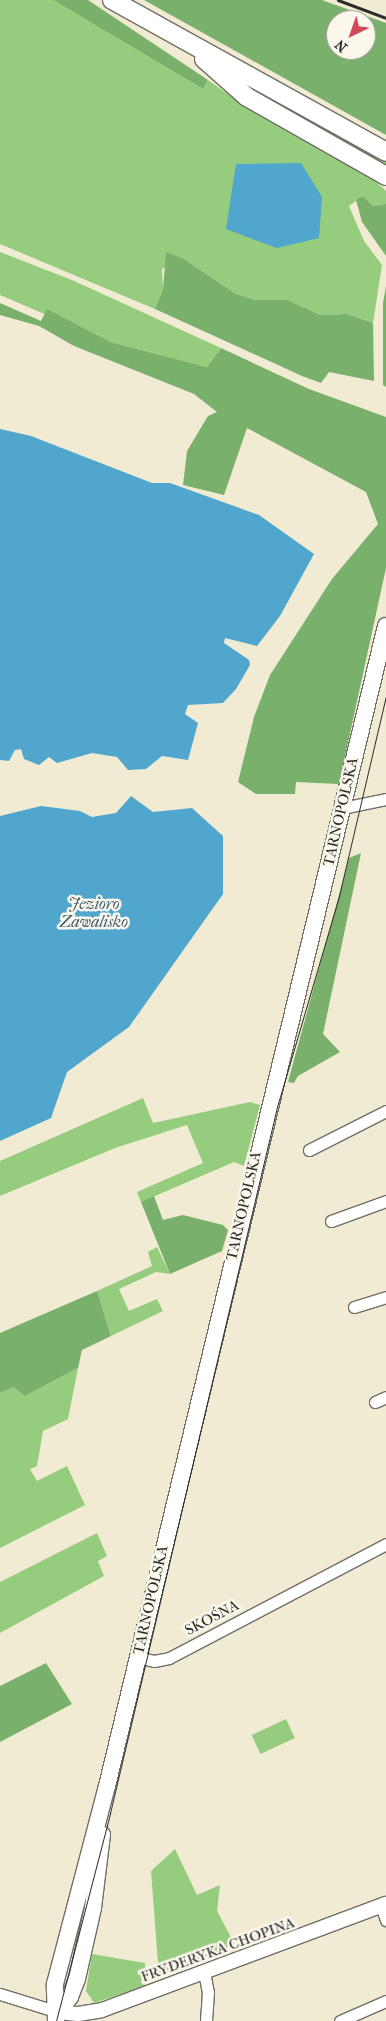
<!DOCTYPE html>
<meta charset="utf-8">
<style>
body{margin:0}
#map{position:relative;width:386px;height:2021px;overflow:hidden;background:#f1ebd3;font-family:"IM FELL French Canon",serif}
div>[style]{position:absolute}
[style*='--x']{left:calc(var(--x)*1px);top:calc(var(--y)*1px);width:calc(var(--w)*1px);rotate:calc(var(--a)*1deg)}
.green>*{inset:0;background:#96cc7d;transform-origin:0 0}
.forest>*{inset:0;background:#78b06c}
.water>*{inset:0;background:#50a6cc}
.roads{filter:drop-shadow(1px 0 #706e66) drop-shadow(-1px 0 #706e66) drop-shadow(0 1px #706e66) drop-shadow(0 -1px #706e66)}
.minor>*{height:11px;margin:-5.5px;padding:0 5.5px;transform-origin:5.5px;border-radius:5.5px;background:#fff}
.tertiary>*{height:14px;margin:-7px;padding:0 7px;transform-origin:7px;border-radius:7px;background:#fff}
.secondary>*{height:16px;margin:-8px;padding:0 8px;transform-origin:8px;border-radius:8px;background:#fff}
.primary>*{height:18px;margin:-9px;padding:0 9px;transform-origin:9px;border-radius:9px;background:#fff}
.tram>*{height:1px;margin:-0.5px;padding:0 0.5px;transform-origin:0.5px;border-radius:0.5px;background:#2b2b2b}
.rail>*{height:3px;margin:-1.5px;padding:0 1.5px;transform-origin:1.5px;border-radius:1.5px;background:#2b2b2b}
span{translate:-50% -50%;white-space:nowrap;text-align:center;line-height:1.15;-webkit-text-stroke:5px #fbf7ec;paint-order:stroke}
.street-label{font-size:15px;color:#2b2b2b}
.water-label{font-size:16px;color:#3a5c6b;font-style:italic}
.north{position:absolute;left:326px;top:10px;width:50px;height:50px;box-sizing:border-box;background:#fbf7ec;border:1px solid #a8a59f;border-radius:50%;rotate:222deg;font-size:14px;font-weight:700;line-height:20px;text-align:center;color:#2b2b2b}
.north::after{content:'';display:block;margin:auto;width:18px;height:22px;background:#d1495b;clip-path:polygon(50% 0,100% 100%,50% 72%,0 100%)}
</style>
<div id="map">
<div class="green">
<div style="clip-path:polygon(0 0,53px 0,203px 89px,208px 80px,242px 104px,373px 179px,386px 191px,386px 204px,373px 206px,363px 196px,349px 206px,364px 241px,382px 265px,373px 323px,347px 314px,320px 315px,288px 300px,256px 300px,236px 294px,184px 259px,162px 269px,163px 289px,155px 309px,0 244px)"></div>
<div style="clip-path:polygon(231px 76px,386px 159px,386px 170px,259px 99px)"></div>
<div style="clip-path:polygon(0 252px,72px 280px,221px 348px,207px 367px,110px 342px,0 295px)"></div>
<div style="clip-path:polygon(143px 1098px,153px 1123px,250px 1102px,260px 1105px,244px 1166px,234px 1162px,141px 1202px,137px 1192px,203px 1163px,187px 1125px,115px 1148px,0 1196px,0 1161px)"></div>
<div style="clip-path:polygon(157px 1247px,170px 1274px,156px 1272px,119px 1289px,129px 1311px,157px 1299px,163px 1311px,111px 1336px,97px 1291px,152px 1266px,148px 1252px)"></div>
<div style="clip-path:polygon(78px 1368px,68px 1419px,43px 1431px,37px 1466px,30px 1469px,37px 1481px,67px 1466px,85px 1505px,0 1548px,0 1393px,13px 1387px,25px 1396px)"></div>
<div style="clip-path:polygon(97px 1533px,107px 1556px,98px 1561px,104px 1576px,0 1633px,0 1582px)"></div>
<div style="left:286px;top:1719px;width:21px;height:38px;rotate:65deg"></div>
<div style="clip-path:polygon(175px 1849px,197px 1895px,220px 1885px,217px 1911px,232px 1939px,224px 1954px,159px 1976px,151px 1871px)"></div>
<div style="clip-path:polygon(92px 1954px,145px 1963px,145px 1986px,94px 2003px,86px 1991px)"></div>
</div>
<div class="forest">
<div style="clip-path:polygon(53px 0,88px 0,208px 80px,203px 89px)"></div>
<div style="clip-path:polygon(evenodd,144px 0,322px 0,386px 23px,386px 135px,144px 0,336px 20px,366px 20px,366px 50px,336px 50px,336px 20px)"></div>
<div style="clip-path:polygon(363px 196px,373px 206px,386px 204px,386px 256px,362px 222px,356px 200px)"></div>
<div style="clip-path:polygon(166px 252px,184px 259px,236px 294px,256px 300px,288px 300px,320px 315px,347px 314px,373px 323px,374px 381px,329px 372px,321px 383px,302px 376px,155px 309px,163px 289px)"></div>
<div style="clip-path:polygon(386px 286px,386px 387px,383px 385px,383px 303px)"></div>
<div style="clip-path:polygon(0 303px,41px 321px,47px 309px,110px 342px,207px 367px,221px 348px,309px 389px,386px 417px,386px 568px,339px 784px,296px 782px,295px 794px,256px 794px,238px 782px,254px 717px,270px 675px,332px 579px,378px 524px,366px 492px,247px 428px,224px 495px,183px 485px,187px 451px,208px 416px,217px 412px,194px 394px,74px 346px,39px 326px,0 315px)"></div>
<div style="clip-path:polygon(361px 853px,323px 1034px,340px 1052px,298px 1076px,294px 1083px,288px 1082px,349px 858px)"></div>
<div style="clip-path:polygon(154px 1196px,163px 1220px,183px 1215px,223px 1225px,228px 1230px,222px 1251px,170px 1274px,141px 1202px)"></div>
<div style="clip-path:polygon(97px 1291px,111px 1336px,82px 1350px,78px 1368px,25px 1396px,13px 1387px,0 1393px,0 1333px)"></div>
<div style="clip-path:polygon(46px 1663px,72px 1704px,0 1742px,0 1686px)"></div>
</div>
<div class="water">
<div style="clip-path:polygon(301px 163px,322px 197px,319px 238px,277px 248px,226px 229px,236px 164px)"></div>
<div style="clip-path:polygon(0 429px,31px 436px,152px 483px,170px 483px,259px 515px,314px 554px,280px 616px,257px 646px,225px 638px,224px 643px,249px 660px,250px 665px,236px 689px,223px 703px,188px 705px,185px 714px,198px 723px,188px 760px,162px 756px,146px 769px,128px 770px,117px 757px,92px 753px,57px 763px,49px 757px,39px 765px,24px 759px,21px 749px,15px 750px,9px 761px,0 760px)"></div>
<div style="clip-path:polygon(131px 796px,153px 812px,192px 808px,223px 836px,223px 894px,129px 1027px,67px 1072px,51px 1118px,0 1141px,0 816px,41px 806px,80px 811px,92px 817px,116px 813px)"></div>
</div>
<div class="roads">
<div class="minor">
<div style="--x:342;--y:808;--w:45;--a:-11.6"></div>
<div style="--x:309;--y:1150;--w:86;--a:-26.9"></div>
<div style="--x:331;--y:1221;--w:59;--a:-20"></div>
<div style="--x:354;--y:1307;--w:34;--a:-17"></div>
<div style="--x:375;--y:1402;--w:12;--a:-24"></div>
<div style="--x:137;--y:1657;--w:17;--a:13"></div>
<div style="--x:154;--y:1661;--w:15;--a:-11"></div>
<div style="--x:169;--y:1658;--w:245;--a:-27.7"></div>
<div style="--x:381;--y:1906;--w:15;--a:70"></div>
<div style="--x:204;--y:1972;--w:20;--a:79"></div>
<div style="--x:208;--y:1992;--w:29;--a:94"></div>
<div style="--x:0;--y:1994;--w:61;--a:17.2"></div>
<div style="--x:340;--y:2021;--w:50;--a:-23.5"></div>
</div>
<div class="tertiary">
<div style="--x:58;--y:2012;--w:20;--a:6"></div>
<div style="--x:78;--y:2014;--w:24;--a:-9"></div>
<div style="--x:102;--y:2010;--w:303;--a:-20.5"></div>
</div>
<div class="secondary">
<div style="--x:58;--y:2012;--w:19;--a:-51"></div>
<div style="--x:70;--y:1997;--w:19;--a:-69"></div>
<div style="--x:77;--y:1979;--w:73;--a:-77.3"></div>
<div style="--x:93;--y:1908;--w:74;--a:-83"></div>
<div style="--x:56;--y:2021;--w:37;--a:-92"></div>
<div style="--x:55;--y:1984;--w:205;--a:-75.3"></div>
<div style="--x:107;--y:1786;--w:1193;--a:-76.48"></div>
</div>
<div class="primary">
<div style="--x:112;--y:0;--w:313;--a:29"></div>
<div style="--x:204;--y:59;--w:57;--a:41.5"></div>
<div style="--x:247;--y:97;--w:160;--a:29.6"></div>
</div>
</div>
<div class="tram">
<div style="--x:56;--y:2021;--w:215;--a:-75.4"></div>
<div style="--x:110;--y:1813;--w:725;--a:-76.69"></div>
<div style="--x:277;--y:1107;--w:220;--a:-73.6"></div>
<div style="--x:339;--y:896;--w:205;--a:-76.8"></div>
</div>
<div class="rail">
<div style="--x:338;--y:0;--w:51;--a:20.6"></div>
</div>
<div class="street-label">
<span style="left:341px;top:812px;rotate:-77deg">TARNOPOLSKA</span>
<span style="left:244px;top:1206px;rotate:-77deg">TARNOPOLSKA</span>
<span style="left:151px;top:1600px;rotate:-77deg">TARNOPOLSKA</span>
<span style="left:212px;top:1618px;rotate:-28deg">SKOŚNA</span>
<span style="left:218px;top:1950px;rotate:-20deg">FRYDERYKA CHOPINA</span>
</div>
<div class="water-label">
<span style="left:94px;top:913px">Jezioro<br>Zawalisko</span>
</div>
<div class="north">N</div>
</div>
